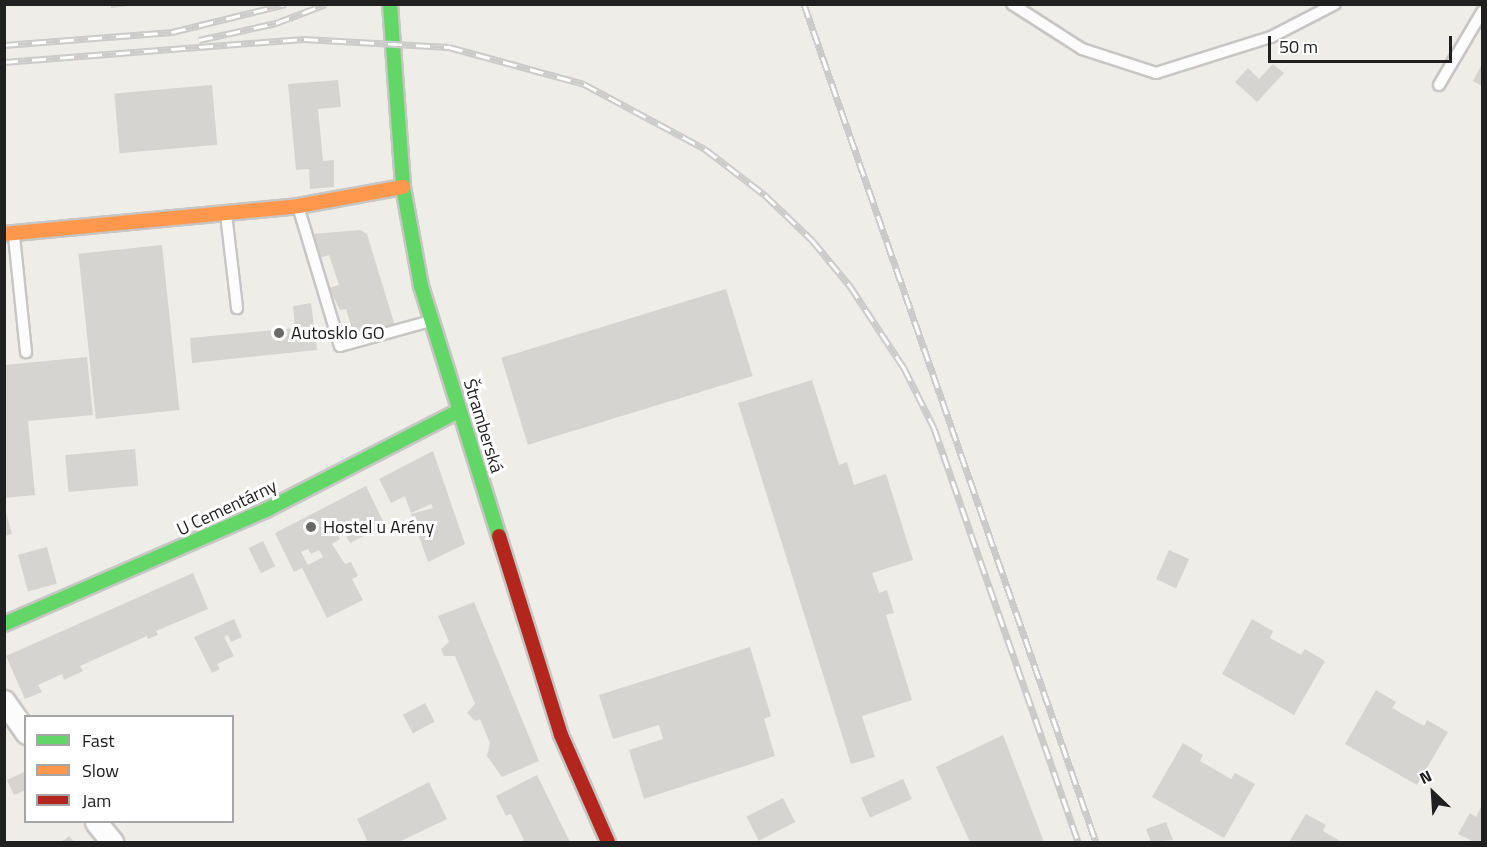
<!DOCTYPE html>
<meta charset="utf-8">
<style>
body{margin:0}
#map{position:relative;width:1487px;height:847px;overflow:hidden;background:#eeede8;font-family:"Titillium Web",sans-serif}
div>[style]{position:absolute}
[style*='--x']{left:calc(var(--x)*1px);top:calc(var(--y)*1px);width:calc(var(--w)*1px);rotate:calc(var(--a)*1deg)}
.building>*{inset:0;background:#d6d4d1;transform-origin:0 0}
.roads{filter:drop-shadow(2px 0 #c7c6c4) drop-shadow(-2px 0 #c7c6c4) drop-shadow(0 2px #c7c6c4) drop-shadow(0 -2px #c7c6c4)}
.lane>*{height:10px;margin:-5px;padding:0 5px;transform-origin:5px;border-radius:5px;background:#fcfcfc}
.street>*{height:21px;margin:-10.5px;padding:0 10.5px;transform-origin:10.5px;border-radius:10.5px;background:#fcfcfc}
.fast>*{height:14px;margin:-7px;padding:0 7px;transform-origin:7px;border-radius:7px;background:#63d668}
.slow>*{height:14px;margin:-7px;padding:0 7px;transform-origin:7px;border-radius:7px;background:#ff974d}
.jam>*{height:14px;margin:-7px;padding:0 7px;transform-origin:7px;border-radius:7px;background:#b3261e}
.rail>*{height:7px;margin-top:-3.5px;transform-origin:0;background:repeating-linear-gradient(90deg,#fff 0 14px,#cbcbca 0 28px);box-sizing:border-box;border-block:2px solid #cbcbca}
.dots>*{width:16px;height:16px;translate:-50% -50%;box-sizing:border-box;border:3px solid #fff;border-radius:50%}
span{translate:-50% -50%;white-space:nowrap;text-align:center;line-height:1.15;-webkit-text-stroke:6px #fff;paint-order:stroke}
.poi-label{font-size:18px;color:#202020}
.left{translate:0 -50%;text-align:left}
.street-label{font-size:18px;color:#202020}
.frame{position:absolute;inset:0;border:6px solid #202020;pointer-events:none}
.legend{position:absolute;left:24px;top:715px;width:210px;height:108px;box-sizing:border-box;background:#fff;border:2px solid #a6a6a6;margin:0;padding:8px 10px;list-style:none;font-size:18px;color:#202020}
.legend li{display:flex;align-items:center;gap:12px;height:30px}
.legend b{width:30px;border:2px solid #a6a6a6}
.north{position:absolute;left:1403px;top:763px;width:60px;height:60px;-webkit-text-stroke:4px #fff;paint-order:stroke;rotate:335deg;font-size:16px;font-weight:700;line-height:24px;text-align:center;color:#202020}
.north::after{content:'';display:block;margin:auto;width:21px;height:27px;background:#202020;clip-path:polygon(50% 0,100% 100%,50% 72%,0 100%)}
.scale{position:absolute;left:1268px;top:36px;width:184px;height:27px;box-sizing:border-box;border:3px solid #202020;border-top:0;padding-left:8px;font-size:18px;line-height:21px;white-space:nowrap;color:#202020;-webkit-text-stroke:4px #fff;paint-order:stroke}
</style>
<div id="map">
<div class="building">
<div style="clip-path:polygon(111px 4px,129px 4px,129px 6px,111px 8px)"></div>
<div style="clip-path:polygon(1273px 64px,1284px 73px,1257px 102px,1235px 82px,1248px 68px,1259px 79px)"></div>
<div style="clip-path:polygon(1482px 64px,1482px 86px,1473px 81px)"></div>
<div style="clip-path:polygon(338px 80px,341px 107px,318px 109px,323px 161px,334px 160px,334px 187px,310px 189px,309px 169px,296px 170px,288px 84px)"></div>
<div style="left:212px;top:85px;width:60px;height:98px;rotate:85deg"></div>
<div style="clip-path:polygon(360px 230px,367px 234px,395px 326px,355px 338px,346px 309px,340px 310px,329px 288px,339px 285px,329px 255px,320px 258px,312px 234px)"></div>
<div style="left:162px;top:245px;width:166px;height:84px;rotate:84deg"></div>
<div style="left:726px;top:289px;width:91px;height:235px;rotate:73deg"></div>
<div style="clip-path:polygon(311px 303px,317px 350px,192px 363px,190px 338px,295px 328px,293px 306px)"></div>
<div style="clip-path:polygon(87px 357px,93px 415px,28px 421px,35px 495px,4px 498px,4px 365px)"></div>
<div style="clip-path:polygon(812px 380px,839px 465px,847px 462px,854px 485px,886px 474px,913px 560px,872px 573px,879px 593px,887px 590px,894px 613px,886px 615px,912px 700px,862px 716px,875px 757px,851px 764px,738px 403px)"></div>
<div style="left:135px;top:449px;width:37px;height:70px;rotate:85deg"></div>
<div style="clip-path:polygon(433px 451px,465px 544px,428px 562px,411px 514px,433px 508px,431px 504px,411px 513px,405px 496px,391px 503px,379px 479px)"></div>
<div style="clip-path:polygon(evenodd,366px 486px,385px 525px,350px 543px,344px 531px,337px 534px,340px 539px,332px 544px,345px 564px,351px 562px,358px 576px,352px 579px,363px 600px,327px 618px,302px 568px,294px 572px,275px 533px,366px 486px,308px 549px,311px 554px,319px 550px,323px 557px,308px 565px,301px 552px,308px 549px)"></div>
<div style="clip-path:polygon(5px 509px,12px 534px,5px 536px)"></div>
<div style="left:263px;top:541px;width:28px;height:16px;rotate:64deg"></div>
<div style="left:47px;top:547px;width:38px;height:30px;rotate:75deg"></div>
<div style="left:1169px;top:550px;width:22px;height:32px;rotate:24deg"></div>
<div style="clip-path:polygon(193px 573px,208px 609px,156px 631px,158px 635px,148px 639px,147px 636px,80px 666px,83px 671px,68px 678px,64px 680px,62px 674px,38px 685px,42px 692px,25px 699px,6px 656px)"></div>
<div style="clip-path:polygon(474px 602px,539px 761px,502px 777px,487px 756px,490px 743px,480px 719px,475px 721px,467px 713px,475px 704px,455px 656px,444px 656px,441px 649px,449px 642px,438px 616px)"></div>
<div style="clip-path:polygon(234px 619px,242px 637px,231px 642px,228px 635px,224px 637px,234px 656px,217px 664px,220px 669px,212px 673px,194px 637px)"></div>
<div style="clip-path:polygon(1252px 619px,1273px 631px,1270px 638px,1301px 655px,1305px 649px,1325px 661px,1294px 715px,1222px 674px)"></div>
<div style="clip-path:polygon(750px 647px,771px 716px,764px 719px,775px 756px,644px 799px,629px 750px,663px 739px,659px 725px,613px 739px,599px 695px)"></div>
<div style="clip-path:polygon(1376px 690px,1396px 702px,1392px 708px,1424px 726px,1427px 720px,1448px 732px,1417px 785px,1345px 744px)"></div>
<div style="left:425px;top:703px;width:21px;height:25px;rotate:62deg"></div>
<div style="clip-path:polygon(1003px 735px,1044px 842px,970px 842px,936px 767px)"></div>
<div style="clip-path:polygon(1183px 743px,1203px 755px,1200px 761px,1231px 779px,1235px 773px,1255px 784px,1224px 838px,1152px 797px)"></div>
<div style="clip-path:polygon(26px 771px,26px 790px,14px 795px,7px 780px)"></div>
<div style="clip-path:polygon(537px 775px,560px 822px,570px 842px,519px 842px,524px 840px,511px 814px,506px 816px,496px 796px)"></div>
<div style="left:903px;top:779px;width:22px;height:46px;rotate:66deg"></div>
<div style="clip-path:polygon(429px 782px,447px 819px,399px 842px,368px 842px,357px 819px)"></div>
<div style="left:783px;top:798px;width:27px;height:41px;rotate:63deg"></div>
<div style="clip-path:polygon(1482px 805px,1482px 842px,1474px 842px,1458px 834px,1470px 813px,1476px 817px)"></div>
<div style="clip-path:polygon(1306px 814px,1326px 825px,1323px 831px,1342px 842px,1289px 842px)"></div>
<div style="clip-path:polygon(1166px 822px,1173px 840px,1151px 842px,1146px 829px)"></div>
<div style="clip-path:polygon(69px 836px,74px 842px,61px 842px)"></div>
</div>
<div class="roads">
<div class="lane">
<div style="--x:1012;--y:4;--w:83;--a:32.7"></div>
<div style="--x:1082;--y:49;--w:78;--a:18"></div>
<div style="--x:1156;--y:73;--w:121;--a:-17.4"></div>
<div style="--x:1271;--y:37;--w:72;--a:-27.3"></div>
<div style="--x:1439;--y:85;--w:85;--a:-59.5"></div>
<div style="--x:298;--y:206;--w:146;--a:73.3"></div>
<div style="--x:340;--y:346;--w:94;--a:-15.4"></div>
<div style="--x:226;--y:214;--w:95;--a:83.3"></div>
<div style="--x:14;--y:236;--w:117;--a:84.1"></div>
</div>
<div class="street">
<div style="--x:4;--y:701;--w:39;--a:55"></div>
<div style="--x:96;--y:822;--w:26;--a:51"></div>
</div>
<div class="fast">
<div style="--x:390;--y:4;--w:183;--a:85.9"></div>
<div style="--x:403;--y:187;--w:101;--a:79.7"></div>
<div style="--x:421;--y:286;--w:262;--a:72.7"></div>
<div style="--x:4;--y:624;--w:286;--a:-23.5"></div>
<div style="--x:266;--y:510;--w:217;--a:-27.2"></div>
</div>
<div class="slow">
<div style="--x:4;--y:234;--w:295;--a:-5.4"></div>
<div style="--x:298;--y:206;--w:107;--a:-10.3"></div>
</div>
<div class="jam">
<div style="--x:499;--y:536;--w:208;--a:72.7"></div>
<div style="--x:561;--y:735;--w:117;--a:66.3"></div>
</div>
</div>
<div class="rail">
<div style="--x:804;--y:4;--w:887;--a:70.79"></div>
<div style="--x:199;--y:40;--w:79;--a:-12.4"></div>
<div style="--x:276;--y:23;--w:53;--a:-20.8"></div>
<div style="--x:4;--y:45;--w:169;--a:-4.4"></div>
<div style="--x:172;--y:32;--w:117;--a:-13.8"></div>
<div style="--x:4;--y:62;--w:301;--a:-4.4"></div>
<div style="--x:304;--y:39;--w:145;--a:3.2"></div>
<div style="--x:449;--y:47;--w:140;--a:15.3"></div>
<div style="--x:584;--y:84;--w:137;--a:28.2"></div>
<div style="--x:705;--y:149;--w:76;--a:37.5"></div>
<div style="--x:765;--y:195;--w:65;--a:43.8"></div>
<div style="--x:812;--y:240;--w:60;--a:50.4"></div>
<div style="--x:850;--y:286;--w:98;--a:56.6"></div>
<div style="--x:904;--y:368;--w:67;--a:63.4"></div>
<div style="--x:934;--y:428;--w:438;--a:70.8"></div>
</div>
<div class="dots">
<div style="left:279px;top:333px;background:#686866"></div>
<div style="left:311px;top:527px;background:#686866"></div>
</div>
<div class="poi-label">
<span class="left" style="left:291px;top:333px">Autosklo GO</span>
<span class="left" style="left:323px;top:527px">Hostel u Arény</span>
</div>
<div class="street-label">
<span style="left:483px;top:426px;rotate:73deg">Štramberská</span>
<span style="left:227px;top:508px;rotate:-25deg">U Cementárny</span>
</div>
<div class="frame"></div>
<ul class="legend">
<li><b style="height:8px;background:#63d668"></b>Fast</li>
<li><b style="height:8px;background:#ff974d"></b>Slow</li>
<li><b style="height:8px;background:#b3261e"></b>Jam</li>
</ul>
<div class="north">N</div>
<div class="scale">50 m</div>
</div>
